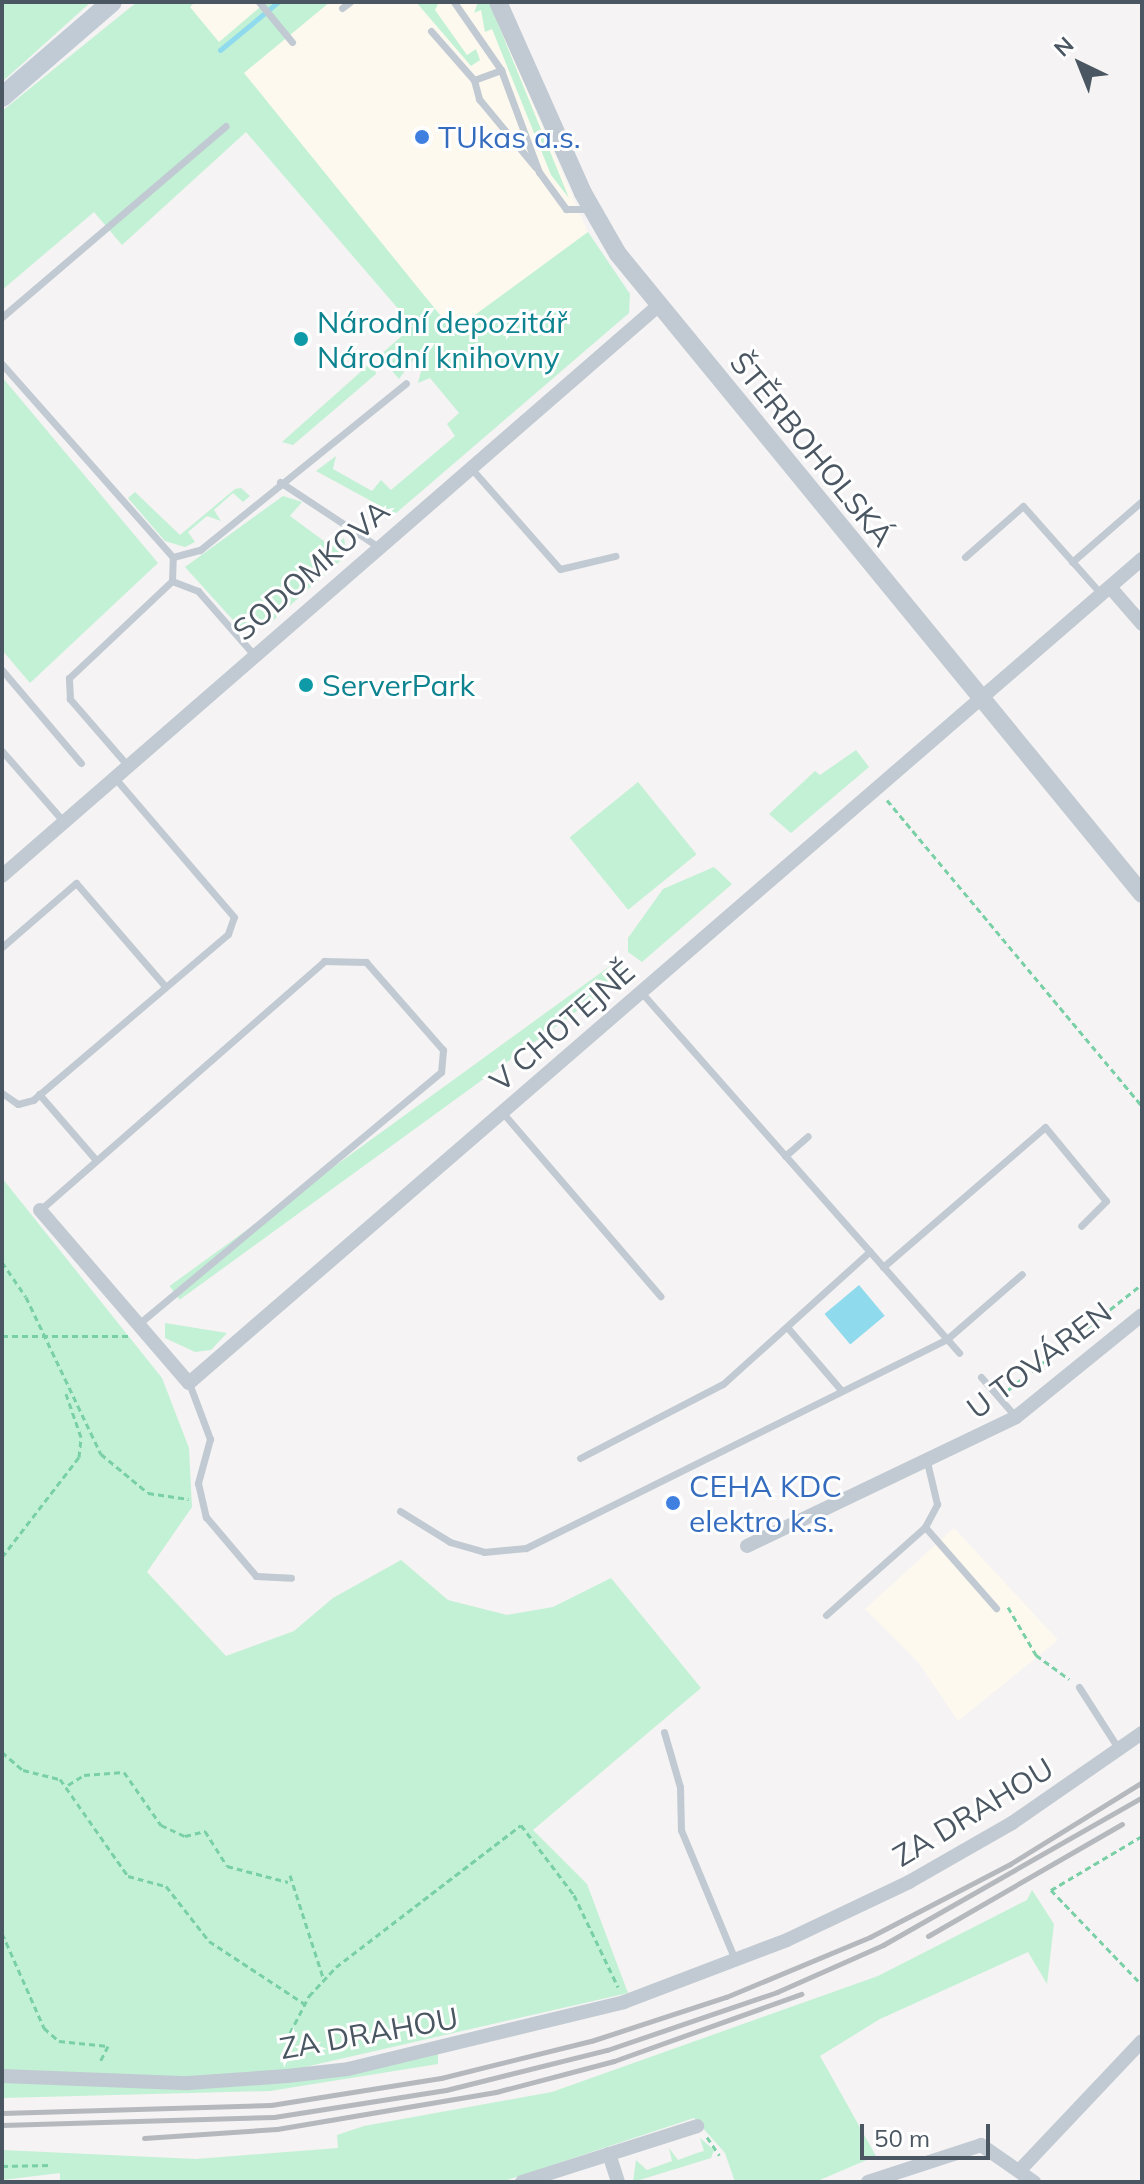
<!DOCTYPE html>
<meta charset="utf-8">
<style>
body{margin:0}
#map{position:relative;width:1144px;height:2184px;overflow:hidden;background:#f5f3f3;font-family:Mulish,sans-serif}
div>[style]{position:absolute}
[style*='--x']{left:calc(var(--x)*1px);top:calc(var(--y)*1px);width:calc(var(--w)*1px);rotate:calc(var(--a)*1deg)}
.commercial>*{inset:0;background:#fdf9ef}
.green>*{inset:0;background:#c3f1d5;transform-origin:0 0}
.water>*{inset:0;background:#90daee;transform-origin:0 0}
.stream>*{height:5px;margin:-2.5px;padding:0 2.5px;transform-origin:2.5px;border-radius:2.5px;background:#90daee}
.path>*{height:3px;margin-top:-1.5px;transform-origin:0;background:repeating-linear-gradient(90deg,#7ad0a6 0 6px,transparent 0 10px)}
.service>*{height:7px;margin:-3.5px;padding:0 3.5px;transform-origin:3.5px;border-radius:3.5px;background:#c1cad2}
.minor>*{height:14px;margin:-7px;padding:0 7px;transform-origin:7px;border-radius:7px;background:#c1cad2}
.tertiary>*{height:18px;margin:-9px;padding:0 9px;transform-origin:9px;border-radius:9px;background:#c1cad2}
.secondary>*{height:20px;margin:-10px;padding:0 10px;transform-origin:10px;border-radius:10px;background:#c1cbd6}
.rail>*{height:5px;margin:-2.5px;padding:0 2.5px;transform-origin:2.5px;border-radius:2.5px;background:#b5b8bd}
.dots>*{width:22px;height:22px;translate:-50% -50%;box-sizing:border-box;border:4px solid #fff;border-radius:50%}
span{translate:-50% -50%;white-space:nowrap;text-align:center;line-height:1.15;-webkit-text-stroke:6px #fff;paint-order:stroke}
.shop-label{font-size:30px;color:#366cbe}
.left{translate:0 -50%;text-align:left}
.culture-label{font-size:30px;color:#0d838f}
.street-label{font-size:30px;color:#4a5661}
.frame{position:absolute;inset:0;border:4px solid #4a5661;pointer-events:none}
.north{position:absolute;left:1040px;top:24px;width:80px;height:80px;-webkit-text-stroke:6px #fff;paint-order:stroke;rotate:317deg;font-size:22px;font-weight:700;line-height:32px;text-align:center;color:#4a5661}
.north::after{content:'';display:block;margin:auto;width:28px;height:36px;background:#4a5661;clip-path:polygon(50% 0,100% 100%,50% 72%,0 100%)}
.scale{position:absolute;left:860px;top:2124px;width:130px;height:36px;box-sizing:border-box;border:4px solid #4a5661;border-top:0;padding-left:10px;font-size:24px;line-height:28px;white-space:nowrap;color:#4a5661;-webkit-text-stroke:6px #fff;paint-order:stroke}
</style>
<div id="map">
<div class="commercial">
<div style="clip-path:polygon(195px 2px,489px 2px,588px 232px,454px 332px,189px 7px)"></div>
<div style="clip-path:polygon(954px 1528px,1058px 1640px,958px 1721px,918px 1662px,865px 1609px)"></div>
</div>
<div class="green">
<div style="clip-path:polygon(2px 2px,91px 2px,2px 82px)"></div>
<div style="clip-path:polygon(137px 2px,195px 2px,190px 7px,219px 42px,266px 2px,330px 2px,244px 73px,453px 331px,588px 232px,630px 294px,629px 313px,395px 514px,316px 471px,336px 456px,333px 469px,372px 491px,381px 480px,391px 490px,455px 436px,447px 424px,459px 413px,430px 378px,418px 383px,425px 356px,418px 353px,399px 379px,379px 356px,413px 326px,246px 132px,122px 245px,94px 212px,2px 290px,2px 111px)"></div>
<div style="clip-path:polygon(416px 2px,439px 2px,435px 10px,467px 55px,476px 49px,480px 60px,471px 66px)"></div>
<div style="clip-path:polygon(478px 2px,489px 2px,569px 198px,551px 175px,492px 29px,485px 32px,481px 10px,474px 13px)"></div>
<div style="clip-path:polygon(374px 360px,376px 374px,293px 445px,282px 442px)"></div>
<div style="clip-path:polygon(2px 377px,158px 563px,30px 683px,2px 650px)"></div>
<div style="clip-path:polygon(241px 488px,250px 496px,243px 502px,233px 493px,214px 510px,221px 521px,207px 516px,188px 532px,195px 542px,185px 547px,165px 541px,128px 498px,135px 492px,180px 535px,235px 489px)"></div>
<div style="clip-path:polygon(283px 496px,302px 502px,290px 516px,332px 547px,344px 538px,347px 555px,269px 624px,242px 630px,185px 567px)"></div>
<div style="clip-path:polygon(856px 750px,869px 767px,791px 833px,769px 814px,815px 771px,820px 775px)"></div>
<div style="left:638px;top:782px;width:93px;height:88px;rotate:51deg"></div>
<div style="clip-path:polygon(714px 867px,732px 884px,642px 962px,628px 952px,628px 938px,663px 889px)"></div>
<div style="left:617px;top:961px;width:17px;height:553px;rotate:54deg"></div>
<div style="clip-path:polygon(2px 1178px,162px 1378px,189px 1448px,192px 1507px,147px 1572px,226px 1656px,294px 1631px,333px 1598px,401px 1560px,448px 1600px,507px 1615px,553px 1607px,611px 1578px,701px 1688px,533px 1830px,587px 1884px,628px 1993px,292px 2070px,188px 2078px,2px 2070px)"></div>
<div style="clip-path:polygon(165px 1323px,227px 1333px,211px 1350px,195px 1352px,165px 1338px)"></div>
<div style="clip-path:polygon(1032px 1890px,1054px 1924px,1047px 1984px,1028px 1952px,880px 2019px,820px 2056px,876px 2156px,815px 2182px,735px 2182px,725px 2153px,694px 2118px,501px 2182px,60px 2182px,60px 2173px,2px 2180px,2px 2150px,196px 2159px,338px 2148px,337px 2135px,364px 2126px,552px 2092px,878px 1976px,1027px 1900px)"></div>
<div style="clip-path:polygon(438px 2053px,438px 2064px,270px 2091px,2px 2098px,2px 2080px,159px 2086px)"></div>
<div style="clip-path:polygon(700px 2138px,714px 2150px,711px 2158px,633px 2182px,636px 2160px,647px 2170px,672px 2161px,669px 2148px,678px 2160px,697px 2153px,704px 2151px)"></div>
</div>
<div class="water">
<div style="left:859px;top:1285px;width:40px;height:45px;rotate:50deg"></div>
</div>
<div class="stream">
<div style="--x:220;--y:50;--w:75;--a:-39.6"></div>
</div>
<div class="path">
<div style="--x:887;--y:800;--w:398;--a:50.2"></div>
<div style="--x:2;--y:1262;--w:42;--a:55.6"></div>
<div style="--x:26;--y:1297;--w:174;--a:64.5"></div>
<div style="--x:101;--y:1454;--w:61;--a:39.7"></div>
<div style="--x:148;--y:1493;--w:41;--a:8.3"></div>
<div style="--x:2;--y:1336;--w:128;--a:0"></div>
<div style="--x:1008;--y:1390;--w:171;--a:-38.3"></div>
<div style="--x:2;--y:1557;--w:126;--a:-52.4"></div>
<div style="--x:79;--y:1457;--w:20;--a:-84"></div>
<div style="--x:81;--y:1437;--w:46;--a:-109.2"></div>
<div style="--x:1008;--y:1607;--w:56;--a:59.7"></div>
<div style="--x:1036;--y:1655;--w:41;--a:36"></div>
<div style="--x:2;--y:1752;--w:28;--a:41"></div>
<div style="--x:23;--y:1770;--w:38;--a:14"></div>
<div style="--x:60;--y:1779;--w:118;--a:55"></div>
<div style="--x:128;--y:1876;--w:39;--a:15"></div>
<div style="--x:166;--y:1886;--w:70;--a:52"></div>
<div style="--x:209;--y:1941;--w:115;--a:33.3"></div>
<div style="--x:68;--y:1785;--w:19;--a:-32"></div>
<div style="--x:84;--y:1775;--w:40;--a:-4.3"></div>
<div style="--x:124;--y:1772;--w:65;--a:55.1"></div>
<div style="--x:161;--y:1825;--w:26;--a:25"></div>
<div style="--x:185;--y:1836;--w:21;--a:-14"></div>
<div style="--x:205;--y:1831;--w:41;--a:57.8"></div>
<div style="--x:227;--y:1866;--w:63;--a:14.7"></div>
<div style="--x:1142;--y:1836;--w:106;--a:149.3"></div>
<div style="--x:1051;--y:1890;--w:132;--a:46.2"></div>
<div style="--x:290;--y:1875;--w:110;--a:72.1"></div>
<div style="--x:2;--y:1933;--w:104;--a:66.1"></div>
<div style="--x:44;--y:2028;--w:20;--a:41"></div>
<div style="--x:59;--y:2041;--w:49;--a:5.8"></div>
<div style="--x:108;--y:2046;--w:20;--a:117"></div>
<div style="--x:287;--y:2060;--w:27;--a:-84"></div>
<div style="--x:290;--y:2033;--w:42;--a:-62.8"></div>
<div style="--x:309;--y:1996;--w:40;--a:-47"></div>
<div style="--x:336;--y:1967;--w:233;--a:-37.5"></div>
<div style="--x:521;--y:1825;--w:88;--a:52.9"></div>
<div style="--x:574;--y:1895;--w:102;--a:64.4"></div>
<div style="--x:707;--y:2137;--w:22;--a:56"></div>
<div style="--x:2;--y:2166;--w:49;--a:-1.2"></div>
</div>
<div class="service">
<div style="--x:259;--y:2;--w:52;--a:50.5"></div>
<div style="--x:454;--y:2;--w:83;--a:55.3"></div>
<div style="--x:501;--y:70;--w:109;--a:69.6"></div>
<div style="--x:539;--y:172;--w:46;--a:53.9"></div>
<div style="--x:566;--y:209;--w:22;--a:0"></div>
<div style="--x:342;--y:8;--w:10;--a:-37"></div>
<div style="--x:431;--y:31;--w:65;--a:48.7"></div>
<div style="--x:474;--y:80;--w:29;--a:-20"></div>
<div style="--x:474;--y:80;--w:20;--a:75"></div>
<div style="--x:479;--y:99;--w:89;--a:50.4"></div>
<div style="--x:2;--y:317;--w:294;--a:-40.5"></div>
<div style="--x:2;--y:364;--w:258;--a:48.5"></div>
<div style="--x:173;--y:557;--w:28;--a:-15"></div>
<div style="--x:200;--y:550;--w:265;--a:-39"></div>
<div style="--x:470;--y:467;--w:136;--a:48.6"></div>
<div style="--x:560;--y:569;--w:57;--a:-13.3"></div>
<div style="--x:280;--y:482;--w:116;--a:33.4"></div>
<div style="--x:965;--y:557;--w:77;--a:-41.3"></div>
<div style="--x:1023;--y:506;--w:118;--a:48.4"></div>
<div style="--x:1072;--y:562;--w:93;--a:-41.1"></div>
<div style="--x:172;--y:581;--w:28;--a:21"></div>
<div style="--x:198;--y:591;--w:85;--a:48.8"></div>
<div style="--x:2;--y:670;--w:122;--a:49.7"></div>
<div style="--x:2;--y:751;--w:94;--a:48.9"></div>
<div style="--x:128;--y:766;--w:89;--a:-130.9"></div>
<div style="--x:70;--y:699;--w:21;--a:-93"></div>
<div style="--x:69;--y:678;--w:141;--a:-43.3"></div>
<div style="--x:172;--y:581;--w:24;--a:-88"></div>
<div style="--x:2;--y:947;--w:98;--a:-40.9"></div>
<div style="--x:76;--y:883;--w:136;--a:49.2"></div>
<div style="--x:641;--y:992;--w:481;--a:48.6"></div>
<div style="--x:2;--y:1093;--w:19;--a:35"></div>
<div style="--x:18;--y:1104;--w:16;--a:-15"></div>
<div style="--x:33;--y:1100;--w:256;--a:-40.4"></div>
<div style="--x:228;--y:934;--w:18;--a:-71"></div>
<div style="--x:234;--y:917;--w:183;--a:-130.6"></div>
<div style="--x:39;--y:1094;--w:87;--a:49.2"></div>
<div style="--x:502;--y:1112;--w:243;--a:49.3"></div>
<div style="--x:785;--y:1156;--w:30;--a:-41"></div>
<div style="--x:40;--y:1210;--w:378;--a:-41.2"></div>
<div style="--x:324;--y:961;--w:42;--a:1.4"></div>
<div style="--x:366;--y:962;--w:117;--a:48.8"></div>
<div style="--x:443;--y:1050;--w:22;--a:95"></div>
<div style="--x:441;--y:1072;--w:393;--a:140.2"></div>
<div style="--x:883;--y:1267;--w:214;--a:-40.8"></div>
<div style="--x:1045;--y:1127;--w:96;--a:50.5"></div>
<div style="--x:1106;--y:1201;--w:35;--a:135"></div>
<div style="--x:787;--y:1327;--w:83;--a:49.4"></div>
<div style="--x:981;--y:1377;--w:53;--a:48.8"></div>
<div style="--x:189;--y:1383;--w:60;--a:69.4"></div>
<div style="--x:210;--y:1439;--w:46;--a:105.3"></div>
<div style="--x:198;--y:1483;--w:35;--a:77"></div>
<div style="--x:206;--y:1517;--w:77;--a:49.7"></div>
<div style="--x:256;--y:1576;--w:35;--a:3"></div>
<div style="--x:580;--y:1458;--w:161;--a:-27.4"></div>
<div style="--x:723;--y:1384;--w:198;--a:-42.1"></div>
<div style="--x:400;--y:1511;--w:59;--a:31.8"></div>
<div style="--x:450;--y:1542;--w:35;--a:16"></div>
<div style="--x:484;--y:1552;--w:42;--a:-5.4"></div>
<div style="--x:526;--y:1548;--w:470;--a:-26.4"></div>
<div style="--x:947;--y:1339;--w:99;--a:-40.9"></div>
<div style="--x:925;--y:1527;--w:26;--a:-62"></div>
<div style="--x:937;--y:1504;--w:43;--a:-103.4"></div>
<div style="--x:826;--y:1615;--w:132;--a:-41.6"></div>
<div style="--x:925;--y:1527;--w:108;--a:48.8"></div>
<div style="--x:1079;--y:1687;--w:72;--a:57.4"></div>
<div style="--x:664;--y:1732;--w:57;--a:73.8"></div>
<div style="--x:680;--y:1787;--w:43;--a:88.7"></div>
<div style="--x:681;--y:1830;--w:141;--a:67.4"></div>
</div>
<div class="minor">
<div style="--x:1110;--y:587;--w:49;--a:49.1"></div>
<div style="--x:2;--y:876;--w:869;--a:-40.99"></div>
<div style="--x:40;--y:1210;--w:228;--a:49.3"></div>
<div style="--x:189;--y:1383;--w:1260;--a:-40.85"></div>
<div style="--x:747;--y:1546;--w:298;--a:-25.6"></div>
<div style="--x:1016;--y:1417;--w:162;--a:-39"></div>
<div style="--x:2;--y:2076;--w:186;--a:2.2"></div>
<div style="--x:188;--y:2083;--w:99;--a:-4"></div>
<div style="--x:287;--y:2076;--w:61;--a:-6.5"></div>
<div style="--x:348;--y:2069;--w:284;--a:-13.6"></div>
<div style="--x:624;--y:2002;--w:174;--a:-20.8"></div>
<div style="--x:787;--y:1940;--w:135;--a:-25.4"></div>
<div style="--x:909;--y:1882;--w:119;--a:-29.8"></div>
<div style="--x:1012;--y:1823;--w:158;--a:-34.7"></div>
<div style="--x:609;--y:2154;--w:29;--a:72"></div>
<div style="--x:1021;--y:2169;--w:176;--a:-46.6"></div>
<div style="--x:522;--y:2182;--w:184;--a:-17.7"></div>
<div style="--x:868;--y:2182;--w:119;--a:-18.1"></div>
<div style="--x:981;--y:2145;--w:65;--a:34.9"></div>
</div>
<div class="tertiary">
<div style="--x:498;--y:2;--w:209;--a:66"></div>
<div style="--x:583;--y:193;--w:70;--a:60.2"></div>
<div style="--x:618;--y:254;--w:827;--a:50.69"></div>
</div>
<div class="secondary">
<div style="--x:2;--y:97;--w:145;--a:-40.8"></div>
</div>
<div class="rail">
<div style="--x:928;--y:1936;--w:224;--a:-30"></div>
<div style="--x:2;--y:2113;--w:269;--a:-1.7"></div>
<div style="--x:271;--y:2105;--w:172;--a:-9"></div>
<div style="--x:441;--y:2078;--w:154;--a:-13.9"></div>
<div style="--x:591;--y:2041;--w:142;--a:-18.1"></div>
<div style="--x:726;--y:1997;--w:156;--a:-22.6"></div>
<div style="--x:870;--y:1937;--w:158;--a:-27.5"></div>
<div style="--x:1010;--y:1864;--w:155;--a:-31.8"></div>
<div style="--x:2;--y:2125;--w:272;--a:-1.7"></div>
<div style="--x:274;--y:2117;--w:174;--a:-8.9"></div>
<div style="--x:446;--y:2090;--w:166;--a:-14"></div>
<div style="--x:607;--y:2050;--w:180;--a:-18.8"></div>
<div style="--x:777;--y:1992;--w:116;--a:-23.9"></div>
<div style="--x:883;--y:1945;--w:298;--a:-29.7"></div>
<div style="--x:144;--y:2138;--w:133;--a:-3.9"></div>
<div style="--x:277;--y:2129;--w:222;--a:-9.6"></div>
<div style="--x:496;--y:2092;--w:122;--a:-14.7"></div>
<div style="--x:614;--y:2061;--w:199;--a:-19.7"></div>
</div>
<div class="dots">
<div style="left:422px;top:137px;background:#3f7fe0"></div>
<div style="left:301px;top:339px;background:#0f9aa8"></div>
<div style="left:306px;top:685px;background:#0f9aa8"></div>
<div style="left:673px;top:1503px;background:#3f7fe0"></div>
</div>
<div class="shop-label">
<span class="left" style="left:438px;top:137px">TUkas a.s.</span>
<span class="left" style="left:689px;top:1503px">CEHA KDC<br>elektro k.s.</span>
</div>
<div class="culture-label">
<span class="left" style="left:317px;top:339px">Národní depozitář<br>Národní knihovny</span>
<span class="left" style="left:322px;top:685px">ServerPark</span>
</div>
<div class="street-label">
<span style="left:812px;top:449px;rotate:51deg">ŠTĚRBOHOLSKÁ</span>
<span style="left:311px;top:570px;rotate:-41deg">SODOMKOVA</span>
<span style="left:562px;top:1026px;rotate:-41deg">V CHOTEJNĚ</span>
<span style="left:1039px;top:1360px;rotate:-37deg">U TOVÁREN</span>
<span style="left:973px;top:1812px;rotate:-31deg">ZA DRAHOU</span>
<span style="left:369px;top:2033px;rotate:-10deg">ZA DRAHOU</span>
</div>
<div class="frame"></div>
<div class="north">N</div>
<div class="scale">50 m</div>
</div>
